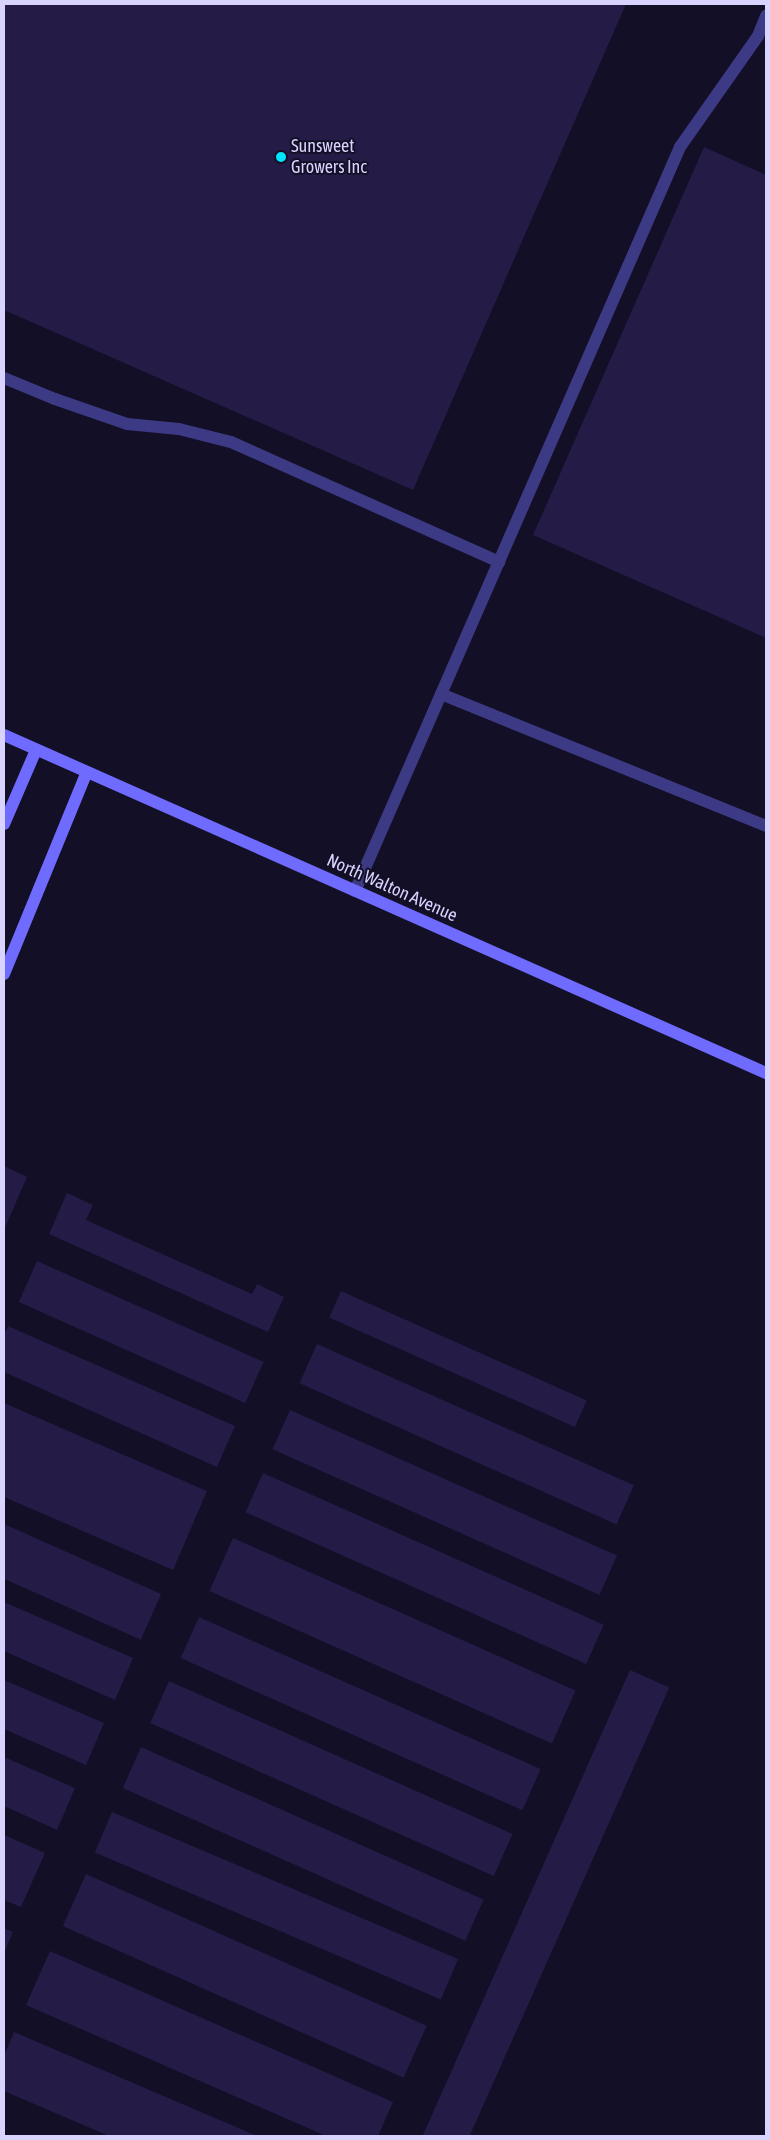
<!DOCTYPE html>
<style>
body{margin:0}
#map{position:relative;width:770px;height:2140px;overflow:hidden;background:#130f26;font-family:"Asap Condensed",sans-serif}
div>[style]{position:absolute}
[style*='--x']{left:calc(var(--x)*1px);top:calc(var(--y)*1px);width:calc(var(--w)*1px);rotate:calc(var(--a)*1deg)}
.building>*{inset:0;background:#241b47;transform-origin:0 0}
.lane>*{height:12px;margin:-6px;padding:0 6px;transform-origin:6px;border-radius:6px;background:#3d3a85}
.secondary>*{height:12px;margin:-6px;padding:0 6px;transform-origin:6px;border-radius:6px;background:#6f6bff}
.dots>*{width:14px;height:14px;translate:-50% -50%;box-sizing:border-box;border:2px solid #130f26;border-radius:50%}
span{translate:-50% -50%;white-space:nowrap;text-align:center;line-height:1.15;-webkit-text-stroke:4px #130f26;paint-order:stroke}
.poi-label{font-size:18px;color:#d9d4ff}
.left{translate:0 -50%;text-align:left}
.street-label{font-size:18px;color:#d9d4ff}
.frame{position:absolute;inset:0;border:5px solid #d9d4ff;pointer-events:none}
</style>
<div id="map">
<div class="building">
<div style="clip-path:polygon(4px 4px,626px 4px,413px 490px,4px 310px)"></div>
<div style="clip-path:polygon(704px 147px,766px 175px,766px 638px,533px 535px)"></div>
<div style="clip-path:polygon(4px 1166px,27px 1177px,4px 1230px)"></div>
<div style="clip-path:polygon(67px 1193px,93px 1205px,86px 1220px,252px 1294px,257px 1284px,284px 1297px,268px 1332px,49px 1234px)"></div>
<div style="left:37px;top:1261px;width:248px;height:45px;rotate:24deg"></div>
<div style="left:341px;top:1291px;width:269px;height:29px;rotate:24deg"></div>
<div style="clip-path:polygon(8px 1326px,235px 1426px,217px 1467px,4px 1372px,4px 1335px)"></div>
<div style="left:317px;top:1344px;width:347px;height:43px;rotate:24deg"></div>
<div style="clip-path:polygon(4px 1403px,207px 1491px,173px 1570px,4px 1497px)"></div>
<div style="left:290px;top:1410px;width:358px;height:43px;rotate:24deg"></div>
<div style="left:263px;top:1473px;width:373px;height:43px;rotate:24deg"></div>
<div style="left:4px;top:1524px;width:172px;height:50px;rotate:24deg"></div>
<div style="left:233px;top:1538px;width:375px;height:58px;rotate:24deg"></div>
<div style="clip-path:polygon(4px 1602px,133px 1658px,115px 1700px,4px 1651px)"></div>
<div style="left:199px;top:1617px;width:374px;height:45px;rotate:24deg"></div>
<div style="left:630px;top:1670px;width:43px;height:510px;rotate:24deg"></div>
<div style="clip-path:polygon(4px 1680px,104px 1723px,86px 1765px,4px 1729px)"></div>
<div style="left:169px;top:1681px;width:376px;height:46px;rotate:24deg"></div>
<div style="left:141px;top:1747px;width:375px;height:45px;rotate:24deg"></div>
<div style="clip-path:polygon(4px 1757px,75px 1788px,57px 1830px,4px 1806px)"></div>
<div style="left:112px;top:1812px;width:376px;height:44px;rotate:23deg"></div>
<div style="clip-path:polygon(4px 1835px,45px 1853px,21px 1907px,4px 1900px)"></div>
<div style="left:86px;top:1874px;width:373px;height:57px;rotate:24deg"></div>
<div style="clip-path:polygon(4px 1928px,13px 1932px,4px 1953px)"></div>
<div style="clip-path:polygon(50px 1951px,393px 2102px,378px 2136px,326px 2136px,26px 2005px)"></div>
<div style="clip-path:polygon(14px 2032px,257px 2136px,109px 2136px,4px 2091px,4px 2056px)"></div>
</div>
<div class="lane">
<div style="--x:4;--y:378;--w:55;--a:22.4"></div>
<div style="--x:55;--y:399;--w:76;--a:19.1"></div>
<div style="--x:127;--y:424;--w:52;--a:5.5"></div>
<div style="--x:179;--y:429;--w:54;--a:14"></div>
<div style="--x:231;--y:442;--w:294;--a:24.1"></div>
<div style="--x:441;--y:694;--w:351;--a:22.1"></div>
<div style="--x:355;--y:891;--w:812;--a:-66.4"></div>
<div style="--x:680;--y:147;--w:136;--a:-54.9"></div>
<div style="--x:758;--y:36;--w:22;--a:-68"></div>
</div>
<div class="secondary">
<div style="--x:4;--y:735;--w:834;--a:23.92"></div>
<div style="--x:4;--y:824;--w:81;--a:-66.6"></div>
<div style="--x:4;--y:974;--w:218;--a:-67.7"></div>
</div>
<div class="dots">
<div style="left:281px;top:157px;background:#00e5ff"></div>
</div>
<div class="poi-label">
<span class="left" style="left:291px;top:157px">Sunsweet<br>Growers Inc</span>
</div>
<div class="street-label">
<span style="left:392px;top:888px;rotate:24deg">North Walton Avenue</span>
</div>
<div class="frame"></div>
</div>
